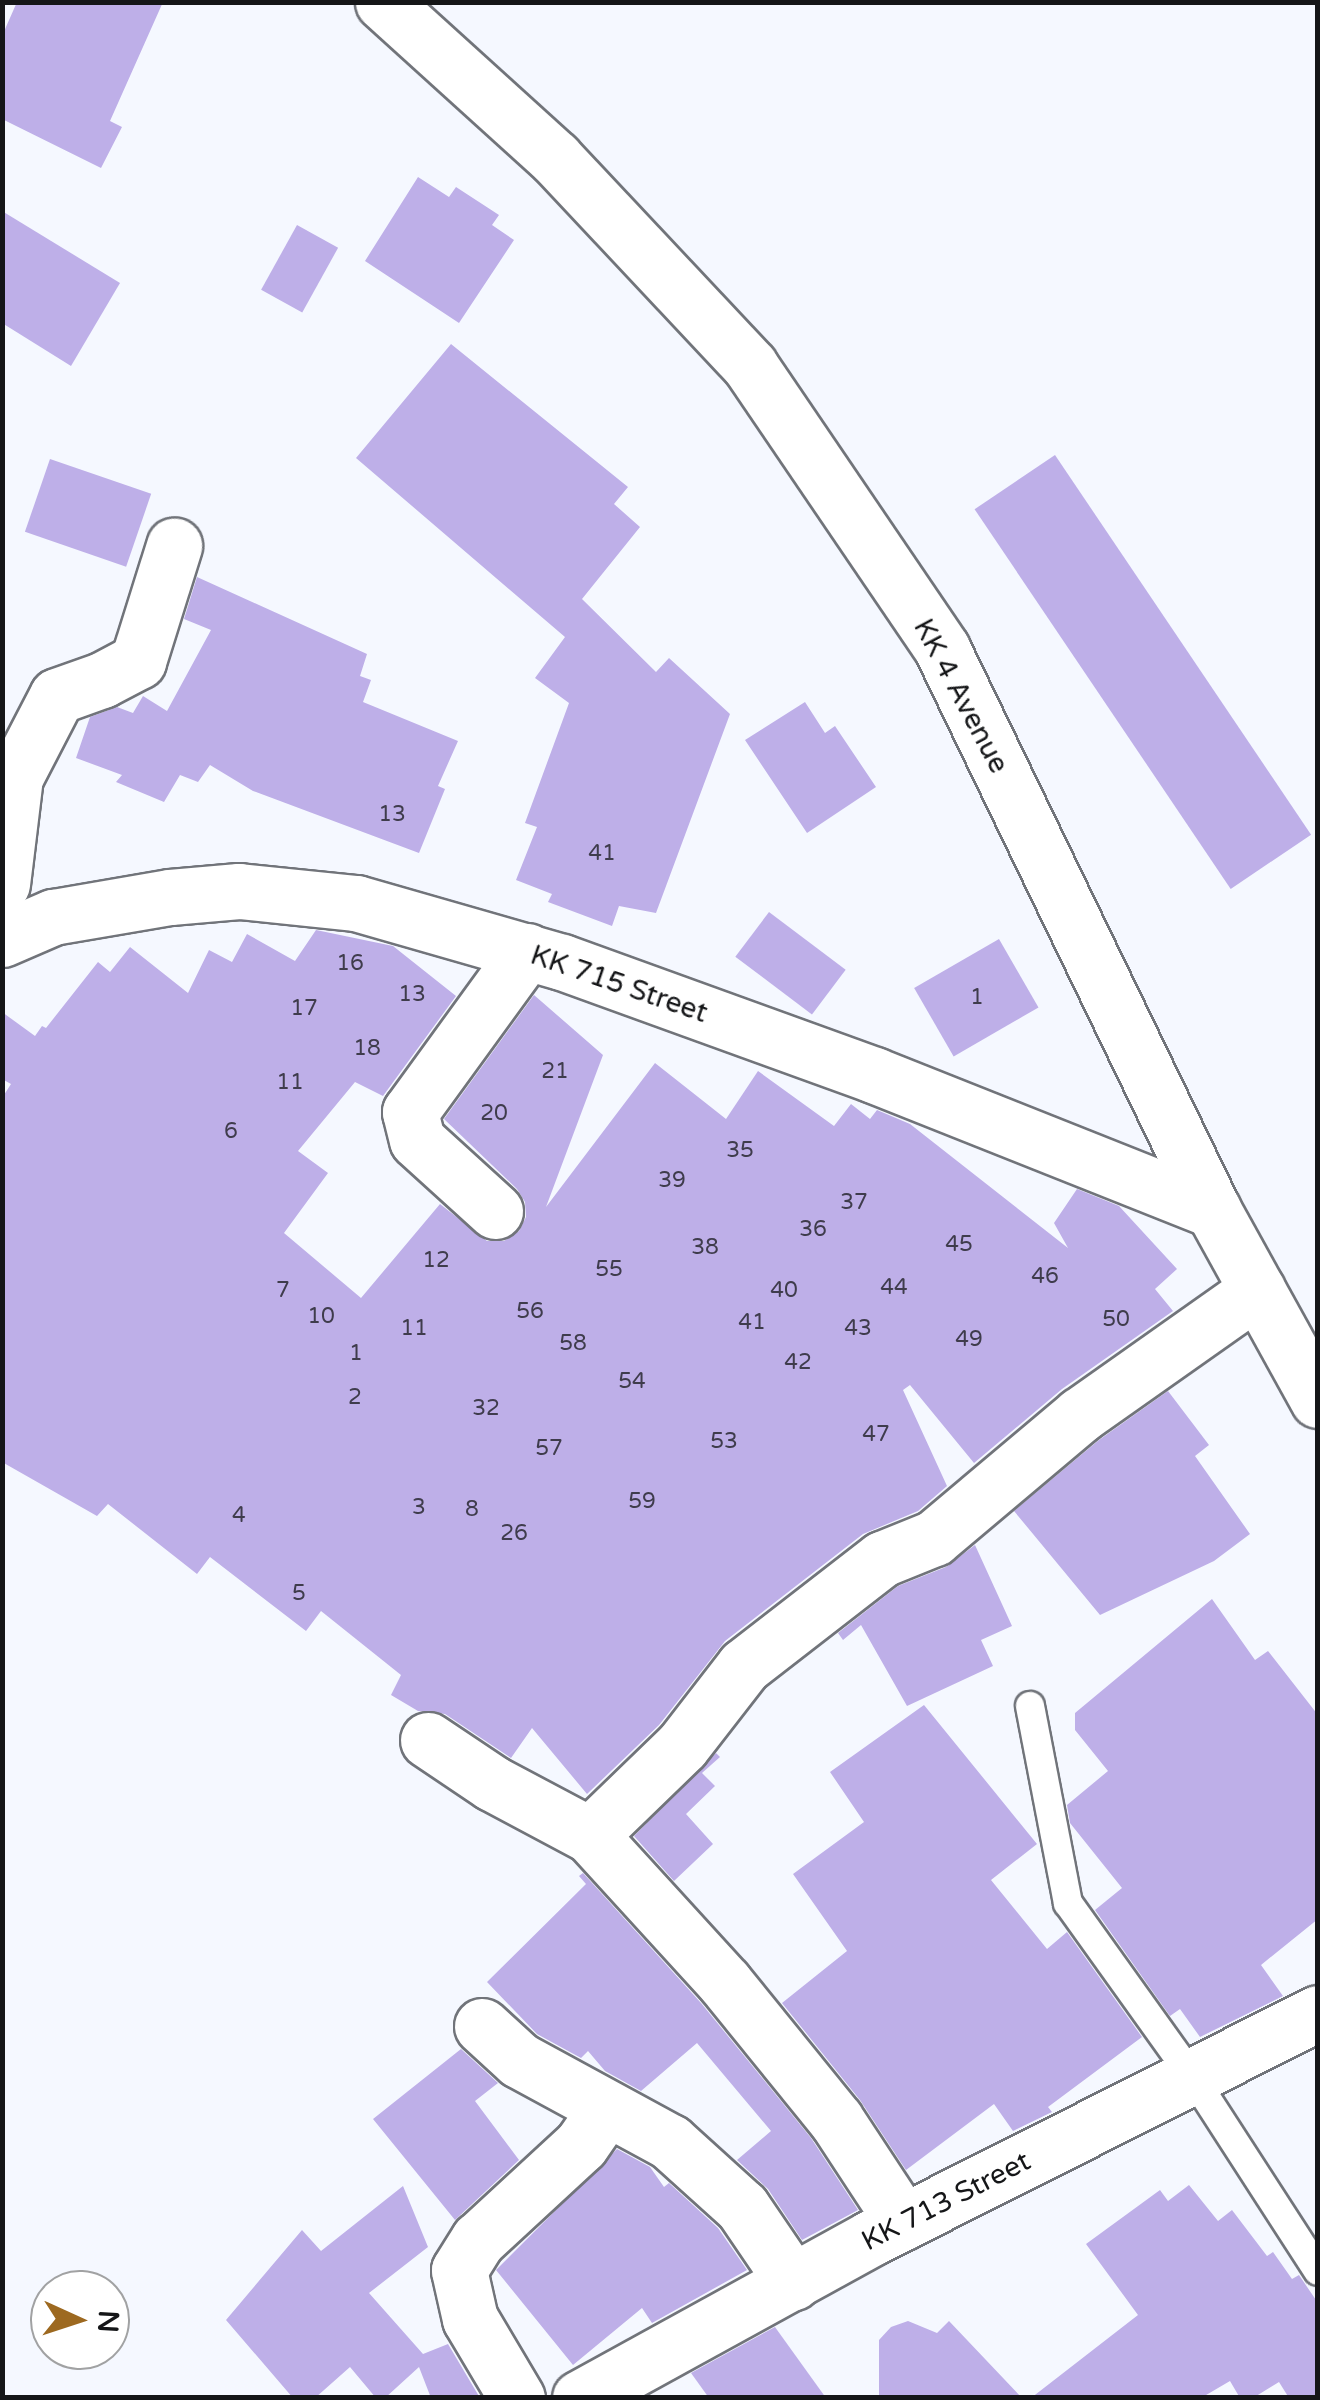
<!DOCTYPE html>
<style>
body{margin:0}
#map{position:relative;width:1320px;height:2400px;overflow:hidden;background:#f5f8ff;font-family:"Varela Round",sans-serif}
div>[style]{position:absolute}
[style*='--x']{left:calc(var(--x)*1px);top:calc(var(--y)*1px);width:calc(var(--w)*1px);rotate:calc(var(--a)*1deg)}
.building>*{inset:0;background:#beafe8;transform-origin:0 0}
.roads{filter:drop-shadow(2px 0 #71747a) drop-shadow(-2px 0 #71747a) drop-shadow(0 2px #71747a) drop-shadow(0 -2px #71747a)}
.lane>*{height:28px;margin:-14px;padding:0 14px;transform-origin:14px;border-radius:14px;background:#fff}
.street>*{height:55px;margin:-27.5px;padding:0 27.5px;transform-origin:27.5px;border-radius:27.5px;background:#fff}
.secondary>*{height:55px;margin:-27.5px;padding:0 27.5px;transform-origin:27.5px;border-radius:27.5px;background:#fff}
span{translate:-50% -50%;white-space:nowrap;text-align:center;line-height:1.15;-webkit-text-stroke:8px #fff;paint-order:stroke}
.number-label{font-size:22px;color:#3f3c4c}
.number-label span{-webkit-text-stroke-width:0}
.street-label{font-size:28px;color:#151618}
.frame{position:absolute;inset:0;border:5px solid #151618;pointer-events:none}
.north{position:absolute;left:30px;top:2270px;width:100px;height:100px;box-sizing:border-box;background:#fff;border:2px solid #a1a2a3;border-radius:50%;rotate:93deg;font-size:28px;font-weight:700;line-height:40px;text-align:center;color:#151618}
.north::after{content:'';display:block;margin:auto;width:35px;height:45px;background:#9d6920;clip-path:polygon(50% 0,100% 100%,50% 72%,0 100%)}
</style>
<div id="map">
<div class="building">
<div style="clip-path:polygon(17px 2px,163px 2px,110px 121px,122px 127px,101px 168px,2px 119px,2px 36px)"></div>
<div style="clip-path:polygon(418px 177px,449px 197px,456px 187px,499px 215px,492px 225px,514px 240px,459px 323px,365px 261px)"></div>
<div style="clip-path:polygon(2px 211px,120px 283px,71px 366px,2px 323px)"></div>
<div style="left:297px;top:225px;width:47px;height:74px;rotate:29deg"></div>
<div style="clip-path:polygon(451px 344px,628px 487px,614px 504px,640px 527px,582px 599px,656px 672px,669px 658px,730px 714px,656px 913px,619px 906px,612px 926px,548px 902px,552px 894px,516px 880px,537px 827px,525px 823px,569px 703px,535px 678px,565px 637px,356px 458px)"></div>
<div style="left:1055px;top:455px;width:458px;height:97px;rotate:56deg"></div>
<div style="left:50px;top:459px;width:107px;height:77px;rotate:19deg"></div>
<div style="clip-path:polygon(197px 577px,367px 654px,360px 676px,371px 680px,363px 702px,458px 741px,438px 786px,445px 789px,419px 853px,253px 791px,210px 765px,198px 782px,180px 775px,164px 802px,116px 782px,122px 775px,76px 758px,90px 717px,117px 707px,133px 713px,143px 696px,167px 711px,211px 630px,184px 619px)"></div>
<div style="clip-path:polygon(805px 702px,825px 733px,835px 726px,876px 787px,807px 833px,745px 740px)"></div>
<div style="left:769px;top:912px;width:96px;height:56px;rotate:37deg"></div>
<div style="clip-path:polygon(316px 930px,393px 946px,456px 996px,383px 1096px,355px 1082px,298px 1151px,328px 1173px,284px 1233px,361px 1298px,440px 1204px,487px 1241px,504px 1241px,519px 1231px,526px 1217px,525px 1202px,517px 1189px,444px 1119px,534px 995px,603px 1055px,546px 1207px,655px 1063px,726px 1119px,758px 1071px,834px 1126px,851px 1104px,870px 1119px,877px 1110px,910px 1124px,1068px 1248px,1054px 1223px,1077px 1189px,1119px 1206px,1177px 1269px,1155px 1289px,1173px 1311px,1062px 1389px,974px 1463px,910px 1385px,903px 1390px,947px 1486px,918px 1511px,863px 1534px,725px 1641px,659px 1725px,587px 1794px,532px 1728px,511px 1758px,445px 1714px,418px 1711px,391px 1695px,401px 1675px,321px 1611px,306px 1631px,210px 1557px,197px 1574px,108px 1504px,97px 1516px,2px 1462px,2px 1098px,11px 1084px,2px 1079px,2px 1012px,35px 1036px,42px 1026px,46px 1028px,98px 962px,110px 972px,130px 947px,188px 993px,209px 950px,232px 962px,247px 934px,295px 961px)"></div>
<div style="left:999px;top:939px;width:79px;height:98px;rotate:60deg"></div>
<div style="clip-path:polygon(1168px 1391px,1209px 1445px,1195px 1456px,1250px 1534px,1214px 1561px,1100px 1615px,1014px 1511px,1099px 1440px)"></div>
<div style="clip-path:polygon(975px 1545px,1012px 1626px,981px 1640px,993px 1666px,907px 1706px,861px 1625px,843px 1640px,838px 1633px,898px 1586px,946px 1567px)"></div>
<div style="clip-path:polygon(1212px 1599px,1255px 1660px,1268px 1651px,1318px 1715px,1318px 1919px,1261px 1965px,1283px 1996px,1200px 2037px,1180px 2009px,1170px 2016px,1095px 1910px,1122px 1888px,1070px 1823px,1067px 1805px,1108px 1771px,1075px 1730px,1075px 1713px)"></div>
<div style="clip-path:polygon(924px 1705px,1037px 1844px,991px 1880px,1047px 1949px,1067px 1932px,1142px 2037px,1048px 2107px,1052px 2112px,1013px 2131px,994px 2104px,906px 2170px,860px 2100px,782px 2003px,847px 1951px,793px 1874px,864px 1822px,830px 1772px)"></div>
<div style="clip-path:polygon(716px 1753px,720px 1757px,702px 1773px,715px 1786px,686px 1814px,713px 1844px,674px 1881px,634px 1836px)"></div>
<div style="clip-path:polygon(583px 1873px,701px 2003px,811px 2138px,858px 2210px,802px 2240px,768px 2189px,737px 2160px,771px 2131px,697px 2043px,641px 2091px,605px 2071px,588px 2051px,581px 2058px,537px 2034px,487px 1982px,586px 1884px,579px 1876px)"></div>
<div style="clip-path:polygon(461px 2049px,498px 2083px,475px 2101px,519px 2160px,455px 2220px,373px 2119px)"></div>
<div style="clip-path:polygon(617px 2149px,650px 2167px,664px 2187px,669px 2183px,718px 2228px,747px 2270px,652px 2323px,642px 2308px,573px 2365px,496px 2270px)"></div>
<div style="clip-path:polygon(1189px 2185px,1218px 2221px,1232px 2210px,1267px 2256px,1273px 2252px,1292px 2279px,1299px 2275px,1318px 2303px,1318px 2398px,1289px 2398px,1279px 2382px,1253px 2398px,1240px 2398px,1230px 2381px,1201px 2398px,1031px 2398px,1138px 2315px,1086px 2244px,1160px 2190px,1168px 2201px)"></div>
<div style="clip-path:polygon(403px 2186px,428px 2247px,369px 2293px,423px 2354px,448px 2344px,480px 2398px,431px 2398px,419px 2367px,385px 2398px,376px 2398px,350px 2367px,315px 2398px,293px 2398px,226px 2320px,302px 2230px,321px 2251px)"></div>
<div style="clip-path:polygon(908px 2321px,937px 2333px,949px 2321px,1022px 2398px,879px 2398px,879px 2340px,891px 2327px)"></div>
<div style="clip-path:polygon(775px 2327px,826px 2398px,709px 2398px,691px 2373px)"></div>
</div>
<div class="roads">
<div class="lane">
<div style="--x:1030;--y:1706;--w:201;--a:79.1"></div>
<div style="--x:1068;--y:1903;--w:213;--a:54.4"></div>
<div style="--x:1192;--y:2076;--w:232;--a:57.1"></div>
</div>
<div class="street">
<div style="--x:2;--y:884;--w:108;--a:-83.1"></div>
<div style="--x:15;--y:777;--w:91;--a:-62.6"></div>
<div style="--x:57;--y:696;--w:48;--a:-19.6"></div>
<div style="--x:102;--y:680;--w:41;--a:-27.8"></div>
<div style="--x:138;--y:661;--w:121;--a:-72.6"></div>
<div style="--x:2;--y:939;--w:56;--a:-23.3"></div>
<div style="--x:53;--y:917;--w:119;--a:-9.7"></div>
<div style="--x:170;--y:897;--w:69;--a:-5"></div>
<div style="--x:239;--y:891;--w:118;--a:5.9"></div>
<div style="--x:356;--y:903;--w:214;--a:16"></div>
<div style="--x:562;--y:962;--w:332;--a:19.9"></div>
<div style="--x:874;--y:1075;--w:365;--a:21.7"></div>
<div style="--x:495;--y:1211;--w:105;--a:-137.7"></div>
<div style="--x:417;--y:1140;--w:29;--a:-104"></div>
<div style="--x:410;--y:1112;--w:199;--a:-54"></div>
<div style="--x:428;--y:1740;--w:77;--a:33.9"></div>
<div style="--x:492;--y:1783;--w:111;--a:28"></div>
<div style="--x:590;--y:1835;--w:200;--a:47.6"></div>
<div style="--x:725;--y:1983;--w:176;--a:51"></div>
<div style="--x:836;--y:2120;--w:122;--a:56.7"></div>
<div style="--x:590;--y:1835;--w:128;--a:-44.1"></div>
<div style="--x:682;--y:1746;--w:101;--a:-52.2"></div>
<div style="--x:744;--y:1666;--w:175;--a:-37.8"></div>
<div style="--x:882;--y:1559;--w:56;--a:-22"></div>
<div style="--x:934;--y:1538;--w:191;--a:-40.1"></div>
<div style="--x:1080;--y:1415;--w:217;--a:-35.2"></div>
<div style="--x:482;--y:2026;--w:50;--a:42.6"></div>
<div style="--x:519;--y:2060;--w:172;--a:28.5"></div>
<div style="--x:670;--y:2142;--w:97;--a:42.1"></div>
<div style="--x:742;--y:2207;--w:91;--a:55.8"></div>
<div style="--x:517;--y:2398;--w:92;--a:-120.7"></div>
<div style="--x:470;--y:2319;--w:50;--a:-102.7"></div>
<div style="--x:459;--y:2270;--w:36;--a:-58"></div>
<div style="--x:478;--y:2240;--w:140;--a:-42.7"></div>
<div style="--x:581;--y:2145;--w:44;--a:-55.2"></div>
<div style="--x:580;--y:2398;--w:332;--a:-28.8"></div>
<div style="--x:871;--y:2238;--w:500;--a:-26.72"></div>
</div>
<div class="secondary">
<div style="--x:383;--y:2;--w:232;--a:42.2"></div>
<div style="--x:555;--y:158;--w:285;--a:46.8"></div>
<div style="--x:750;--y:366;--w:342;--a:55.8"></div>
<div style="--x:942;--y:649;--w:623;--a:64.22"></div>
<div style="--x:1213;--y:1210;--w:217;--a:61.1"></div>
</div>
</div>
<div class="number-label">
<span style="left:392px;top:815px">13</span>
<span style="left:602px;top:854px">41</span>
<span style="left:350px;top:964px">16</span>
<span style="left:412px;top:995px">13</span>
<span style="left:977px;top:998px">1</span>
<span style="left:304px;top:1009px">17</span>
<span style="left:367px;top:1049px">18</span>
<span style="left:555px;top:1072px">21</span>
<span style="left:290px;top:1083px">11</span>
<span style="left:494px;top:1114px">20</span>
<span style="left:231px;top:1132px">6</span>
<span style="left:740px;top:1151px">35</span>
<span style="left:672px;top:1181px">39</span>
<span style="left:854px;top:1203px">37</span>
<span style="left:813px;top:1230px">36</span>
<span style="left:959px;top:1245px">45</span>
<span style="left:705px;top:1248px">38</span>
<span style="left:436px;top:1261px">12</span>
<span style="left:609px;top:1270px">55</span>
<span style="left:1045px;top:1277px">46</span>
<span style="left:894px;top:1288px">44</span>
<span style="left:283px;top:1291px">7</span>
<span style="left:784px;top:1291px">40</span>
<span style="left:530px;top:1312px">56</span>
<span style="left:321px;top:1317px">10</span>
<span style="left:1116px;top:1320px">50</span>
<span style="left:752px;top:1323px">41</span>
<span style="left:414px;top:1329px">11</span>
<span style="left:858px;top:1329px">43</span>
<span style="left:969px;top:1340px">49</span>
<span style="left:573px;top:1344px">58</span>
<span style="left:356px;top:1354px">1</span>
<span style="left:798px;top:1363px">42</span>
<span style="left:632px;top:1382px">54</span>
<span style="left:355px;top:1398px">2</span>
<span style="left:486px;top:1409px">32</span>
<span style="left:876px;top:1435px">47</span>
<span style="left:724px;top:1442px">53</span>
<span style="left:549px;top:1449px">57</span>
<span style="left:642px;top:1502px">59</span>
<span style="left:419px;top:1508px">3</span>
<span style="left:472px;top:1510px">8</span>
<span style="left:239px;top:1516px">4</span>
<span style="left:514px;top:1534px">26</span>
<span style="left:299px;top:1594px">5</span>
</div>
<div class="street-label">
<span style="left:961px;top:696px;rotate:62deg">KK 4 Avenue</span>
<span style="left:619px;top:984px;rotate:19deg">KK 715 Street</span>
<span style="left:946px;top:2201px;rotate:-27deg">KK 713 Street</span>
</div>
<div class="frame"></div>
<div class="north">N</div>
</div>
